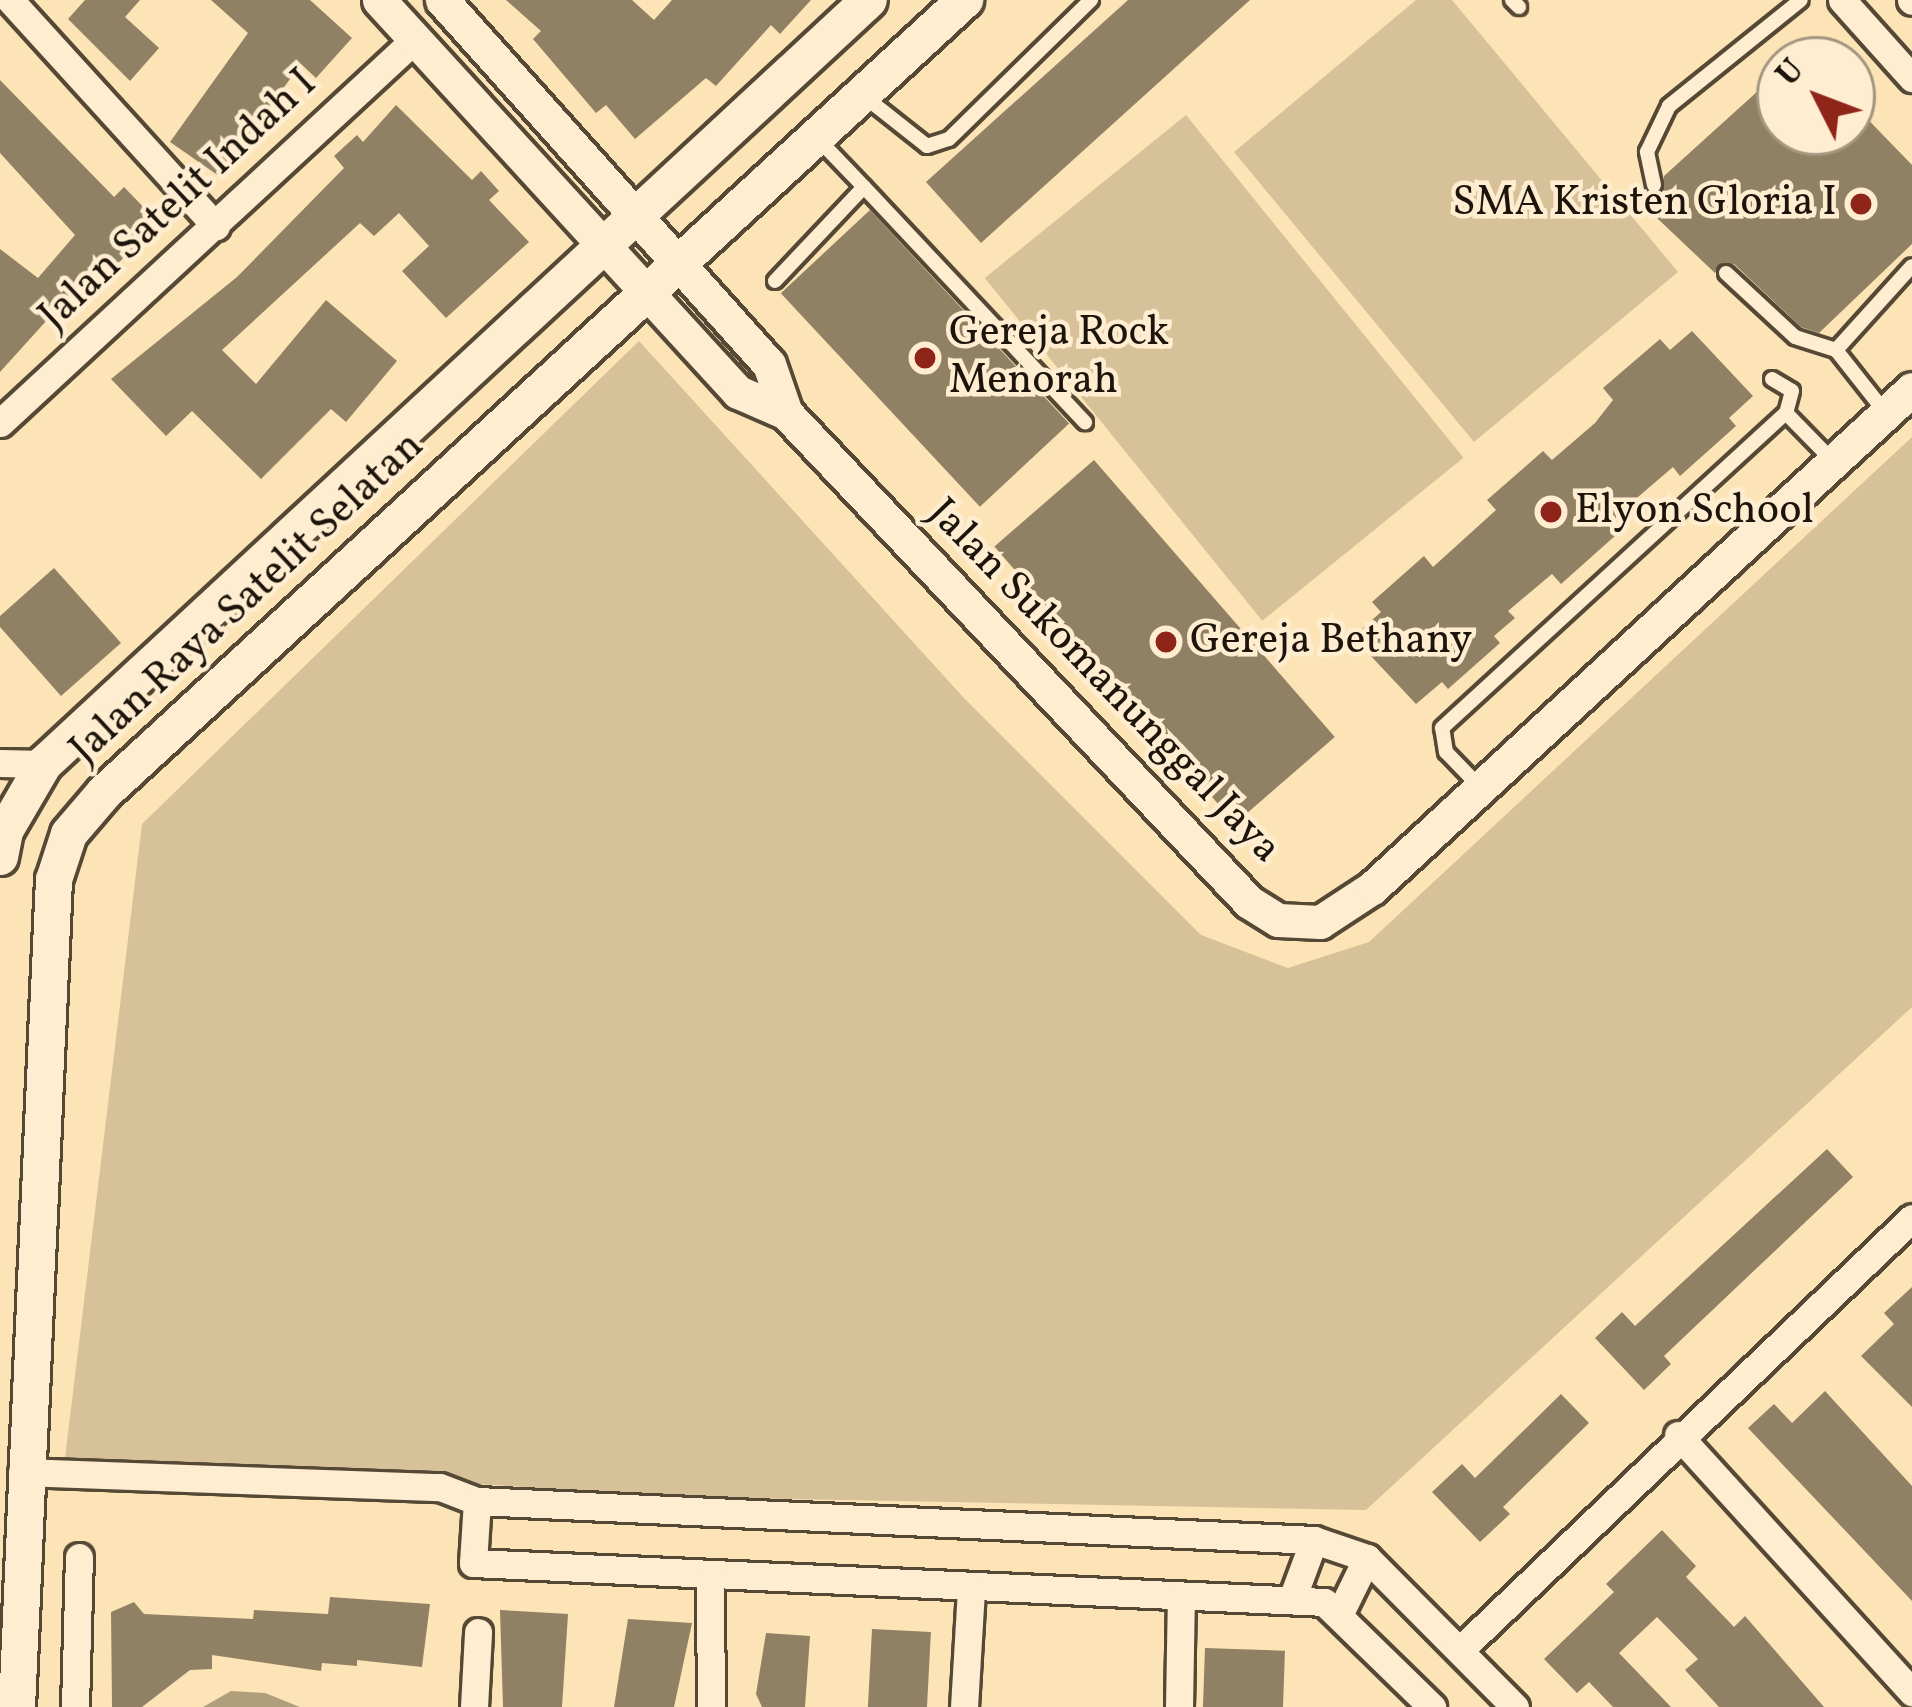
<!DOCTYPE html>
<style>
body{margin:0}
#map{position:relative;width:1912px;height:1707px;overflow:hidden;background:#fde4b6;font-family:Vollkorn,serif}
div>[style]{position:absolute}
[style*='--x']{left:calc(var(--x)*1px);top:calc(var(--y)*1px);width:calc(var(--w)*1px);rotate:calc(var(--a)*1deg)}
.green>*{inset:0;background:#d7c199;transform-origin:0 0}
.water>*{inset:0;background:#b19e7c}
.building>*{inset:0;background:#918164;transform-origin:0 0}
.roads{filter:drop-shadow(3px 0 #554936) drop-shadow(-3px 0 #554936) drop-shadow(0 3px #554936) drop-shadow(0 -3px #554936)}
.service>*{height:14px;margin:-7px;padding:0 7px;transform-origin:7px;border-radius:7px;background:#feedd0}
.minor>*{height:27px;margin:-13.5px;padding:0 13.5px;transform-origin:13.5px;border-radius:13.5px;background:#feedd0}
.tertiary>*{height:33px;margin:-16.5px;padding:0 16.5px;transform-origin:16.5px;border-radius:16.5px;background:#feedd0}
.secondary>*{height:36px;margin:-18px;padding:0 18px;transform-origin:18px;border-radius:18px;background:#feedd0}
.dots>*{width:33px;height:33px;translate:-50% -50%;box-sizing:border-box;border:6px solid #feedd0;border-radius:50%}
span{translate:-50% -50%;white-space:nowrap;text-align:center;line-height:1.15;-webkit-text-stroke:9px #feedd0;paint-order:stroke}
.street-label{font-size:42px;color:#1d150b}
.poi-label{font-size:42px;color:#1d150b}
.right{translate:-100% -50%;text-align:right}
.left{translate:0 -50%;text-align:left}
.north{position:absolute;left:1756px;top:36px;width:120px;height:120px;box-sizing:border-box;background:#feedd0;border:3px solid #a49781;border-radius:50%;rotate:312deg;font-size:33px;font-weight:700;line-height:48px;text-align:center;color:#1d150b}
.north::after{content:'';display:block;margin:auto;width:42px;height:54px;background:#8f2418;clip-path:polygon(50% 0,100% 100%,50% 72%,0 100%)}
</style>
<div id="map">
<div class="green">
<div style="clip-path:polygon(1416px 0,1452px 0,1678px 272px,1474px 442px,1234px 152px)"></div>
<div style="left:1186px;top:115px;width:441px;height:259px;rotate:51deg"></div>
<div style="clip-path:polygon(639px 341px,963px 697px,1201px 935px,1288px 968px,1369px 942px,1912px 437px,1912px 1007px,1366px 1510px,684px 1497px,65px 1458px,142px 824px)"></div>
</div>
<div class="water">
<div style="clip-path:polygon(231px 1691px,265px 1693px,300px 1707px,203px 1707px)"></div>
</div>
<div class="building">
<div style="clip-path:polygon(85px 0,140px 0,125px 17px,159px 48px,130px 81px,68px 19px)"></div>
<div style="clip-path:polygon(211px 0,310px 0,352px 38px,316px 78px,301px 64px,219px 176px,170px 142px,248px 33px)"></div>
<div style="clip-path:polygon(506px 0,632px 0,654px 20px,672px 0,811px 0,780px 34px,771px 25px,716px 86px,706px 78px,635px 139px,606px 105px,596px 113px,533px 39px,541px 31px)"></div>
<div style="clip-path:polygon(1128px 0,1250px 0,981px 243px,926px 182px)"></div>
<div style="clip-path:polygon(1780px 71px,1780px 132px,1852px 132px,1852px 103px,1912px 165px,1912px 244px,1819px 333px,1801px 327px,1734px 264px,1722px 263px,1715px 273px,1639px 201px,1662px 192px,1664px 176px)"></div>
<div style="clip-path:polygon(0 80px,114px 197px,124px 187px,159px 223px,104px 277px,95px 267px,0 372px,0 249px,38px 278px,75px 235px,0 153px)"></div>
<div style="clip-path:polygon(396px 105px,472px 180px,481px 171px,499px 191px,489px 200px,529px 242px,446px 318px,402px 271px,429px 246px,399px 213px,374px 236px,360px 223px,222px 350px,256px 384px,326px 300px,397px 361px,346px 422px,331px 409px,261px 479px,192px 411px,166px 436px,111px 379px,237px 277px,344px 168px,334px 156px,357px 135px,363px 142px)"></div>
<div style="left:870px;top:210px;width:292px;height:122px;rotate:47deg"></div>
<div style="clip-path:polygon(1692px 331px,1753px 396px,1729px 418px,1736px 426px,1680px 476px,1673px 467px,1631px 503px,1608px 525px,1616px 535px,1561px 584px,1552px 574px,1508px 611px,1515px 618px,1494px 636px,1500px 643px,1448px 689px,1442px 682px,1416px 704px,1353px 637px,1381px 612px,1372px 602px,1424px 556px,1433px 567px,1496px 510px,1487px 500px,1543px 451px,1552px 460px,1595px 423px,1613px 400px,1603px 388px,1660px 339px,1670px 350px)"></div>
<div style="left:1094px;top:460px;width:367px;height:132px;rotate:49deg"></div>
<div style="clip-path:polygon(54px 568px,121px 643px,61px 696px,0 627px,0 616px)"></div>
<div style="clip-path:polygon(1827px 1149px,1853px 1177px,1664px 1356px,1671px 1364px,1644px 1390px,1595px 1338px,1622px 1312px,1635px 1326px)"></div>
<div style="clip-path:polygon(1912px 1287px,1912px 1407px,1861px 1356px,1894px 1324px,1884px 1313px)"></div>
<div style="clip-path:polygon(1825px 1391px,1912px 1486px,1912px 1601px,1748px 1428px,1774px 1404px,1792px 1423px)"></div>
<div style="clip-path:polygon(1561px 1394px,1589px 1423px,1503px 1507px,1510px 1514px,1480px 1542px,1432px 1492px,1462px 1464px,1475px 1478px)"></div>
<div style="clip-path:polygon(1662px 1530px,1696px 1566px,1686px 1577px,1734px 1627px,1745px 1616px,1824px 1707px,1719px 1707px,1685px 1670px,1698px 1659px,1657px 1617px,1619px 1653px,1671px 1707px,1613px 1707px,1589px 1682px,1577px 1693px,1544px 1659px,1614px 1592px,1606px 1584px)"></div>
<div style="clip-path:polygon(330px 1597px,430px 1604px,422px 1667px,357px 1660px,357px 1666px,322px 1663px,321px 1671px,212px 1655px,212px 1669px,190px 1670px,142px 1707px,112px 1707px,111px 1612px,134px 1602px,144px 1614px,253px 1619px,254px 1610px,328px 1614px)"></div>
<div style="clip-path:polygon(500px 1610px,568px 1614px,562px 1707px,503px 1707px)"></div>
<div style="clip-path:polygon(628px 1619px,692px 1623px,674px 1707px,614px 1707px)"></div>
<div style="left:872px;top:1629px;width:59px;height:78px;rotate:3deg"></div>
<div style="clip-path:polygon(766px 1633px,810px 1636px,805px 1707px,762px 1707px,756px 1694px)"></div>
<div style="left:1205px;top:1648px;width:80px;height:59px;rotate:2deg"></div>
</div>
<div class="roads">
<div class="service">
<div style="--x:1512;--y:0;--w:10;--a:45"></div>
<div style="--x:865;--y:97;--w:79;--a:38.3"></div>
<div style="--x:927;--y:146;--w:23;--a:-18"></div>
<div style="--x:949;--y:139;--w:199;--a:-44.4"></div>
<div style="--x:1654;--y:185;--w:34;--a:-102"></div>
<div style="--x:1647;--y:152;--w:51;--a:-64.4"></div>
<div style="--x:1669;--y:106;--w:169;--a:-38.8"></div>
<div style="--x:864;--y:187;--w:323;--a:46.8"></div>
<div style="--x:1726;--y:273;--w:94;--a:42.8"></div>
<div style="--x:1795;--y:337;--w:43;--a:17.6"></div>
<div style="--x:775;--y:281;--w:129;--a:-46.6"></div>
<div style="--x:864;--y:187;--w:68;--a:-133.8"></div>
<div style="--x:1772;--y:379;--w:23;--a:31"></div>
<div style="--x:1792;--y:391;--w:23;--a:105"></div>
<div style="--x:1885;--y:412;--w:79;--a:-128.3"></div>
<div style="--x:1836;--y:350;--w:113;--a:-47.9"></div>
<div style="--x:1479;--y:786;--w:47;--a:-134.1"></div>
<div style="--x:1446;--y:752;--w:24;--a:-99"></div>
<div style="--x:1442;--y:728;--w:466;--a:-42.5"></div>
<div style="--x:1786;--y:413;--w:69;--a:45.6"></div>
</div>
<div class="minor">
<div style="--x:10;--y:0;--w:306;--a:47.7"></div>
<div style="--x:1842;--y:0;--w:105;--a:48.1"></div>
<div style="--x:1911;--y:0;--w:1;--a:45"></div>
<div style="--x:0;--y:423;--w:564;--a:-42.77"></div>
<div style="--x:0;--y:763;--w:44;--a:1.3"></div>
<div style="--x:1678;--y:1435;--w:348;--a:47.7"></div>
<div style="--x:22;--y:1472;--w:418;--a:2.1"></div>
<div style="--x:440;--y:1487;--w:40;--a:21"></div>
<div style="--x:477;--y:1501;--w:838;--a:2.67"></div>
<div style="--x:1314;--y:1540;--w:56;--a:18.8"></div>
<div style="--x:1367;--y:1558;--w:210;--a:45.2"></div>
<div style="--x:477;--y:1501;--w:62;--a:93.7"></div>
<div style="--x:473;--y:1563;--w:852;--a:2.62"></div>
<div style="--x:1324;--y:1602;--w:151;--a:44.2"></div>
<div style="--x:710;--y:1579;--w:128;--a:89.6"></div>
<div style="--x:1292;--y:1599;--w:63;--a:-69.6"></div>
<div style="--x:1341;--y:1611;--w:59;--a:-63.9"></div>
<div style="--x:1460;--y:1650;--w:625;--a:-43.7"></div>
<div style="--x:75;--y:1707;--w:150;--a:-88.5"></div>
<div style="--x:474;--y:1707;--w:75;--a:-86.9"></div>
<div style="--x:964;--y:1707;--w:119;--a:-86.6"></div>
<div style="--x:1179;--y:1707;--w:111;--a:-89"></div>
</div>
<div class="tertiary">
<div style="--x:379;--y:0;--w:532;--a:47.52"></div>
<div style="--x:738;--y:392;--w:52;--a:23.6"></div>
<div style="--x:786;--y:413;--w:673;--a:46.56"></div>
<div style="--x:1249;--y:902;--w:34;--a:32"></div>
<div style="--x:1278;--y:920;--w:42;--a:2.7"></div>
<div style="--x:1320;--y:922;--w:62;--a:-33.2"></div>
<div style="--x:1372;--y:888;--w:735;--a:-42.74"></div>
<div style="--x:442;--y:0;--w:489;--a:48.1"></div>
<div style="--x:769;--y:364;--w:52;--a:70.9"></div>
</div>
<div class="secondary">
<div style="--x:0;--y:857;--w:26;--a:-79"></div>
<div style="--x:5;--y:831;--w:78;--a:-59.8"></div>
<div style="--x:44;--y:764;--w:1124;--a:-42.8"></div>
<div style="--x:17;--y:1707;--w:828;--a:-87.44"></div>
<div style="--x:54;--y:880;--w:48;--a:-71.9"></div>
<div style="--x:69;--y:834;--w:54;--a:-49.5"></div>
<div style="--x:104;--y:793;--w:1171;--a:-42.65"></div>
</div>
</div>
<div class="dots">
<div style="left:1861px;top:204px;background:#8f2418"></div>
<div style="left:925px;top:358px;background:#8f2418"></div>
<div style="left:1551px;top:512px;background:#8f2418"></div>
<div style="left:1166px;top:642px;background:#8f2418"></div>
</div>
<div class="street-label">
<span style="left:179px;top:201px;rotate:-43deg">Jalan Satelit Indah I</span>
<span style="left:248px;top:599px;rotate:-43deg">Jalan Raya Satelit Selatan</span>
<span style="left:1103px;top:682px;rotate:46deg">Jalan Sukomanunggal Jaya</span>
</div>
<div class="poi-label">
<span class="right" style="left:1837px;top:204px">SMA Kristen Gloria I</span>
<span class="left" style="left:949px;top:358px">Gereja Rock<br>Menorah</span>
<span class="left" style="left:1575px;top:512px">Elyon School</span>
<span class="left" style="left:1190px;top:642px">Gereja Bethany</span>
</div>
<div class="north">U</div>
</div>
